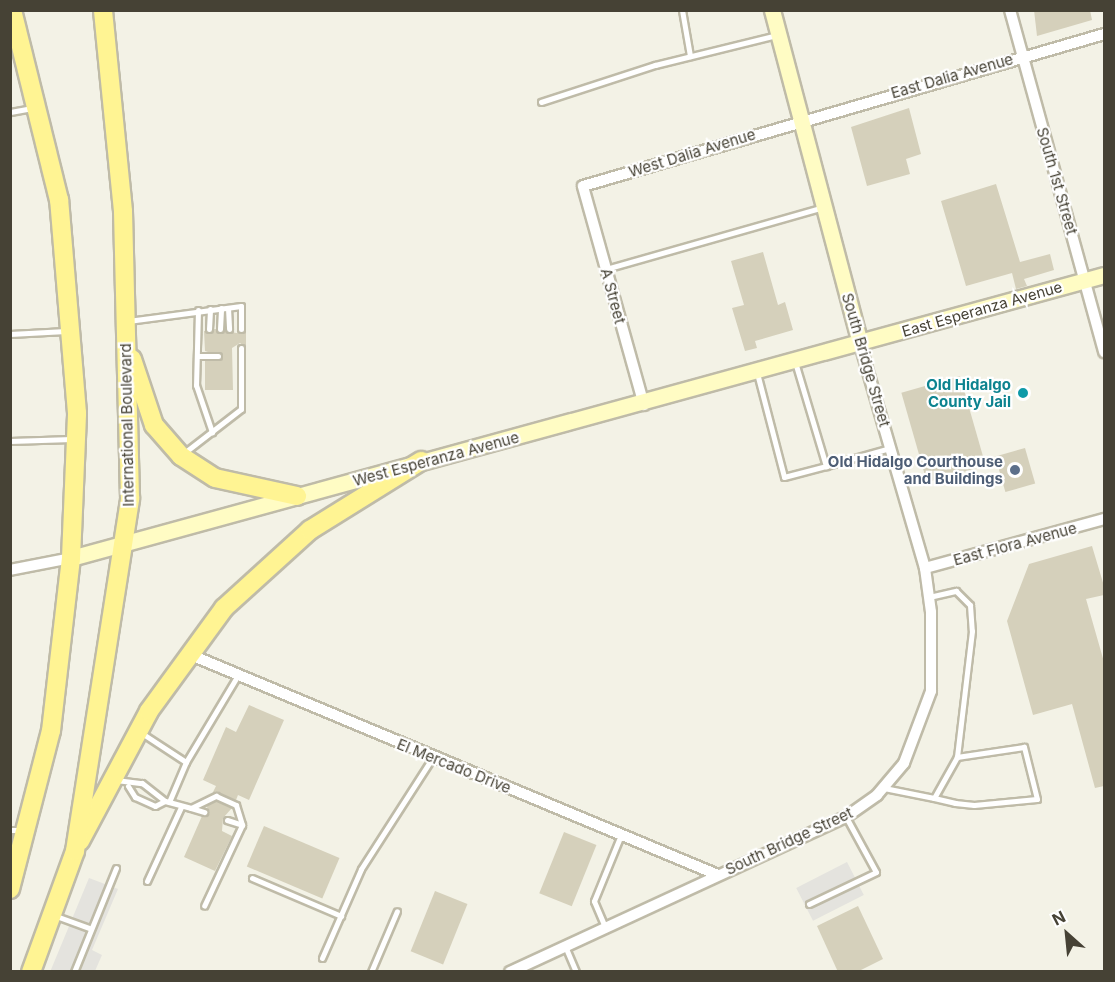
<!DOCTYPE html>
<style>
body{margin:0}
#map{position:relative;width:1115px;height:982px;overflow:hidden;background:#f3f2e6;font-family:Inter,sans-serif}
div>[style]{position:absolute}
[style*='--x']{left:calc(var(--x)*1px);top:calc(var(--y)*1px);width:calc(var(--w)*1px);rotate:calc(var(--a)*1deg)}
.parking>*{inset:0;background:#e4e3de;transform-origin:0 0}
.building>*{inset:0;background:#d5d0bb;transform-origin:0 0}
.roads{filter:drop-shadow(2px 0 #bfbba8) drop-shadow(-2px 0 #bfbba8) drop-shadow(0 2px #bfbba8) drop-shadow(0 -2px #bfbba8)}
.lane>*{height:5px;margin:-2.5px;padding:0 2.5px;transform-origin:2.5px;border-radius:2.5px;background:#fff}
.street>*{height:10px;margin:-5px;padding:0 5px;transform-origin:5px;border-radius:5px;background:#fff}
.secondary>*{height:15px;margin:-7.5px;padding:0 7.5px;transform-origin:7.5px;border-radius:7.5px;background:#fffcc4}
.primary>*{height:18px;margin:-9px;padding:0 9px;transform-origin:9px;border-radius:9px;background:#fff493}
.dots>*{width:16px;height:16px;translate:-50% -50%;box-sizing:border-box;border:3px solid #fff;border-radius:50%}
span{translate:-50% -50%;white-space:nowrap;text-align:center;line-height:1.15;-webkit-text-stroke:4.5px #fff;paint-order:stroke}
.street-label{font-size:15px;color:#464235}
.culture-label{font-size:15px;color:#0d838f;font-weight:700}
.right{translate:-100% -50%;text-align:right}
.service-label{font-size:15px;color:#4e5e75;font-weight:700}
.frame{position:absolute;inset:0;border:12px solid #464235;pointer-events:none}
.north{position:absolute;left:1037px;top:904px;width:60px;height:60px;-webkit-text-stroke:4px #fff;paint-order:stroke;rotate:333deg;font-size:16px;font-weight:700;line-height:24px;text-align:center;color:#464235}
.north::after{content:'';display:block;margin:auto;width:21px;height:27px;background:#464235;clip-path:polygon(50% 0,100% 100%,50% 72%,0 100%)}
</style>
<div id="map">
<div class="parking">
<div style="left:847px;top:862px;width:37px;height:57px;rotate:63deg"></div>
<div style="clip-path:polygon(89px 878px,118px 889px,92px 950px,102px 955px,95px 971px,50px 972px)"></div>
</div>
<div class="building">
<div style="clip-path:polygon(1034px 10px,1090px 10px,1092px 20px,1037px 36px)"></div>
<div style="clip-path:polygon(909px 108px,921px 154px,906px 159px,910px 174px,867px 186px,851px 127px)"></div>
<div style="clip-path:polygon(996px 184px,1020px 262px,1050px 254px,1054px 270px,1024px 279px,1027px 286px,1016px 289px,1012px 273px,966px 286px,941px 201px)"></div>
<div style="clip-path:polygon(763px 252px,778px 305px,785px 302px,793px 330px,755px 341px,757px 348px,745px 351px,732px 308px,744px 305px,731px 261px)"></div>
<div style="clip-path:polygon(215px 329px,242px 334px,246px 329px,246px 348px,240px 343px,232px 348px,233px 390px,205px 390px,205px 361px,223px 357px,205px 351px,204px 331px)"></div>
<div style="left:960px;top:376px;width:93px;height:61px;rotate:74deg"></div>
<div style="left:1025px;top:448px;width:37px;height:31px;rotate:74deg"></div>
<div style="clip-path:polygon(1092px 546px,1104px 586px,1104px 595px,1086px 599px,1104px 662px,1104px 786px,1095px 788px,1072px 704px,1033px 715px,1007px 621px,1029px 564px)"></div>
<div style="clip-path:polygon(249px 705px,284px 720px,249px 800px,238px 795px,236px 800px,213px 792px,216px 786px,203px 780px,226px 727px,236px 732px)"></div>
<div style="clip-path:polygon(216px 801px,232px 808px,223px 818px,222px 831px,232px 836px,215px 871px,184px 857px,202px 816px,208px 814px,207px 806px)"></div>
<div style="left:264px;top:826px;width:82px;height:44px;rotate:23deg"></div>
<div style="left:564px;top:832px;width:35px;height:66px;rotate:22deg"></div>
<div style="left:435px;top:891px;width:35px;height:65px;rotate:22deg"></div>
<div style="clip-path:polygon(858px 906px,883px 959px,857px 972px,838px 972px,817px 926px)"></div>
</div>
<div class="roads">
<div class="lane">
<div style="--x:682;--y:10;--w:47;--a:80.1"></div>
<div style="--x:541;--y:102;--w:120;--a:-18"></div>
<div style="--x:655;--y:65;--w:126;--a:-13.8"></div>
<div style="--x:10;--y:112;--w:23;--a:-10"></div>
<div style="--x:606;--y:269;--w:227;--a:-15.9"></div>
<div style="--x:228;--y:308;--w:21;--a:87"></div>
<div style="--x:198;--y:310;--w:75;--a:91.5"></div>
<div style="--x:196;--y:385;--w:50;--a:71.2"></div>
<div style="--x:128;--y:321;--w:114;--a:-7.6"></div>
<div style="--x:241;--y:306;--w:23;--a:90"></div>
<div style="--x:209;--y:329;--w:20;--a:-87"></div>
<div style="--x:220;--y:329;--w:21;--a:-87"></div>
<div style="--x:10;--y:334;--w:56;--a:-3.1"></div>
<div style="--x:197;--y:356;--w:21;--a:0"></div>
<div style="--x:795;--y:362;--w:109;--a:73.4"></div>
<div style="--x:826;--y:466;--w:66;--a:-15.7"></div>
<div style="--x:757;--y:373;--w:107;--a:75.4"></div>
<div style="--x:784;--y:477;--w:43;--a:-14.7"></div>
<div style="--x:10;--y:441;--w:62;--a:-1.8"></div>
<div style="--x:184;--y:453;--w:72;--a:-37.7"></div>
<div style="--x:241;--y:409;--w:61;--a:-90"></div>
<div style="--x:929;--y:597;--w:28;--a:-13"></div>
<div style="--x:956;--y:591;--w:20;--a:45"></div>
<div style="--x:970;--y:605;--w:26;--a:86"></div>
<div style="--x:972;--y:631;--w:127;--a:96.8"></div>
<div style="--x:140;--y:732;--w:55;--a:33.1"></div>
<div style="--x:116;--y:780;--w:26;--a:7"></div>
<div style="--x:142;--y:783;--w:29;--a:38"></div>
<div style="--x:128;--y:786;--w:13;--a:58"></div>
<div style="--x:135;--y:797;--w:22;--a:24"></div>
<div style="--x:155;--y:806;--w:11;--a:-27"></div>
<div style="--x:165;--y:801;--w:27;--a:15"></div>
<div style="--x:191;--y:808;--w:28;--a:-26"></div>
<div style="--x:216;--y:796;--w:22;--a:24"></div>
<div style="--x:236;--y:805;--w:21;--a:73"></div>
<div style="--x:242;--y:825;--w:89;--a:115.1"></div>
<div style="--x:884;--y:788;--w:51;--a:11.3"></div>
<div style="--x:934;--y:798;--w:22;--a:13"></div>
<div style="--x:955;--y:803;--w:19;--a:6"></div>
<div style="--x:974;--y:805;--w:63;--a:-5.4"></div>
<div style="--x:1037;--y:799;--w:54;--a:-104"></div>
<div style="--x:1024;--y:747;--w:68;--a:171.5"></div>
<div style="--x:957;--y:757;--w:47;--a:119.3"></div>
<div style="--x:169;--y:802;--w:43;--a:-67"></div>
<div style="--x:186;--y:762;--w:101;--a:-59.1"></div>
<div style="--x:191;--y:808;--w:14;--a:17"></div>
<div style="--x:227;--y:820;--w:16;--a:18"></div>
<div style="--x:10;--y:830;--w:13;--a:0"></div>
<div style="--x:252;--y:878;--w:97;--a:23.1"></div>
<div style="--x:147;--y:881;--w:81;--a:-65.3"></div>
<div style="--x:809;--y:904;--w:74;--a:-25.5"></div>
<div style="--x:876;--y:872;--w:63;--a:-118.6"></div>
<div style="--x:56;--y:916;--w:37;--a:20"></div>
<div style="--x:605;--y:927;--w:28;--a:-113"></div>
<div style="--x:594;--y:901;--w:71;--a:-67.8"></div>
<div style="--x:565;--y:946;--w:28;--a:67"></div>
<div style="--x:322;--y:958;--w:97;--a:-66.3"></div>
<div style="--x:361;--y:869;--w:133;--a:-57.3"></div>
<div style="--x:74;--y:972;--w:112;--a:-68"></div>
<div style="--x:371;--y:972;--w:66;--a:-66.9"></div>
</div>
<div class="street">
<div style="--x:1010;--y:10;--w:355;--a:74.6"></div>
<div style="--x:644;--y:405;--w:227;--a:-105.6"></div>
<div style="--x:583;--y:186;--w:543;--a:-16.26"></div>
<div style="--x:925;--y:568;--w:186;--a:-15.3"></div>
<div style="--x:10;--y:570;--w:62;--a:-11.1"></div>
<div style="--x:191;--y:655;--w:571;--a:22.66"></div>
<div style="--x:510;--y:972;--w:370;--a:-24.8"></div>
<div style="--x:846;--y:817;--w:38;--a:-35"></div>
<div style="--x:877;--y:795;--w:42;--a:-49.8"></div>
<div style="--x:904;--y:763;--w:77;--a:-69.4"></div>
<div style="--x:931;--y:691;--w:79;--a:-90"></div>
<div style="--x:931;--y:612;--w:44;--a:-97.8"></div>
<div style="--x:925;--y:568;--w:233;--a:-106.2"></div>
</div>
<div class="secondary">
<div style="--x:772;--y:10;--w:345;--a:75.2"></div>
<div style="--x:71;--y:558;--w:1071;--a:-15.32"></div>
</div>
<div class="primary">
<div style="--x:132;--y:359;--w:70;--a:71.6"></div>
<div style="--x:154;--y:425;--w:41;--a:48.9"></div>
<div style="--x:181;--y:456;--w:40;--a:32.9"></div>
<div style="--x:215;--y:478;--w:84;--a:12.4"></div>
<div style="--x:80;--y:841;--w:147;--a:-62"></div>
<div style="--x:149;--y:711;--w:127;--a:-53.9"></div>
<div style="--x:224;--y:608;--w:116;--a:-42.2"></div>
<div style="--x:310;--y:530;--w:131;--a:-31.9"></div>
<div style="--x:10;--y:889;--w:163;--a:-75.5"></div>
<div style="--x:51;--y:731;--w:174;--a:-83.4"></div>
<div style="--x:71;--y:558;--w:145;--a:-87.6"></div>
<div style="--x:77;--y:413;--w:214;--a:-94.8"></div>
<div style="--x:59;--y:200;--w:196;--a:-103.9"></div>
<div style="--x:31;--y:972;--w:129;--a:-70"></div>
<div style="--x:75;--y:851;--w:357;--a:-81.1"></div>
<div style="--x:130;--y:498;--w:287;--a:-91.4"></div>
<div style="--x:123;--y:211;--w:202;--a:-95.7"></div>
</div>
</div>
<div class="dots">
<div style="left:1023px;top:393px;background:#0f9aa8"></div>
<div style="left:1015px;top:470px;background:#5c6f8a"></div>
</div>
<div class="street-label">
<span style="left:952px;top:76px;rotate:-16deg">East Dalia Avenue</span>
<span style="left:692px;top:153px;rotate:-17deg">West Dalia Avenue</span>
<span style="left:1057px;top:181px;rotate:74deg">South 1st Street</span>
<span style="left:613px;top:296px;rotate:75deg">A Street</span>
<span style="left:982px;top:309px;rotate:-16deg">East Esperanza Avenue</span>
<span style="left:866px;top:360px;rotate:74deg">South Bridge Street</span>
<span style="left:127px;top:425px;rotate:-91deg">International Boulevard</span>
<span style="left:436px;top:459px;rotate:-15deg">West Esperanza Avenue</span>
<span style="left:1015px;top:544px;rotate:-15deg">East Flora Avenue</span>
<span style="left:454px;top:766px;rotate:22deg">El Mercado Drive</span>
<span style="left:789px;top:841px;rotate:-25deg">South Bridge Street</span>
</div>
<div class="culture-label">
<span class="right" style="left:1011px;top:393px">Old Hidalgo<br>County Jail</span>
</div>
<div class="service-label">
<span class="right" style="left:1003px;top:470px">Old Hidalgo Courthouse<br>and Buildings</span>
</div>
<div class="frame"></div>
<div class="north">N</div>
</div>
